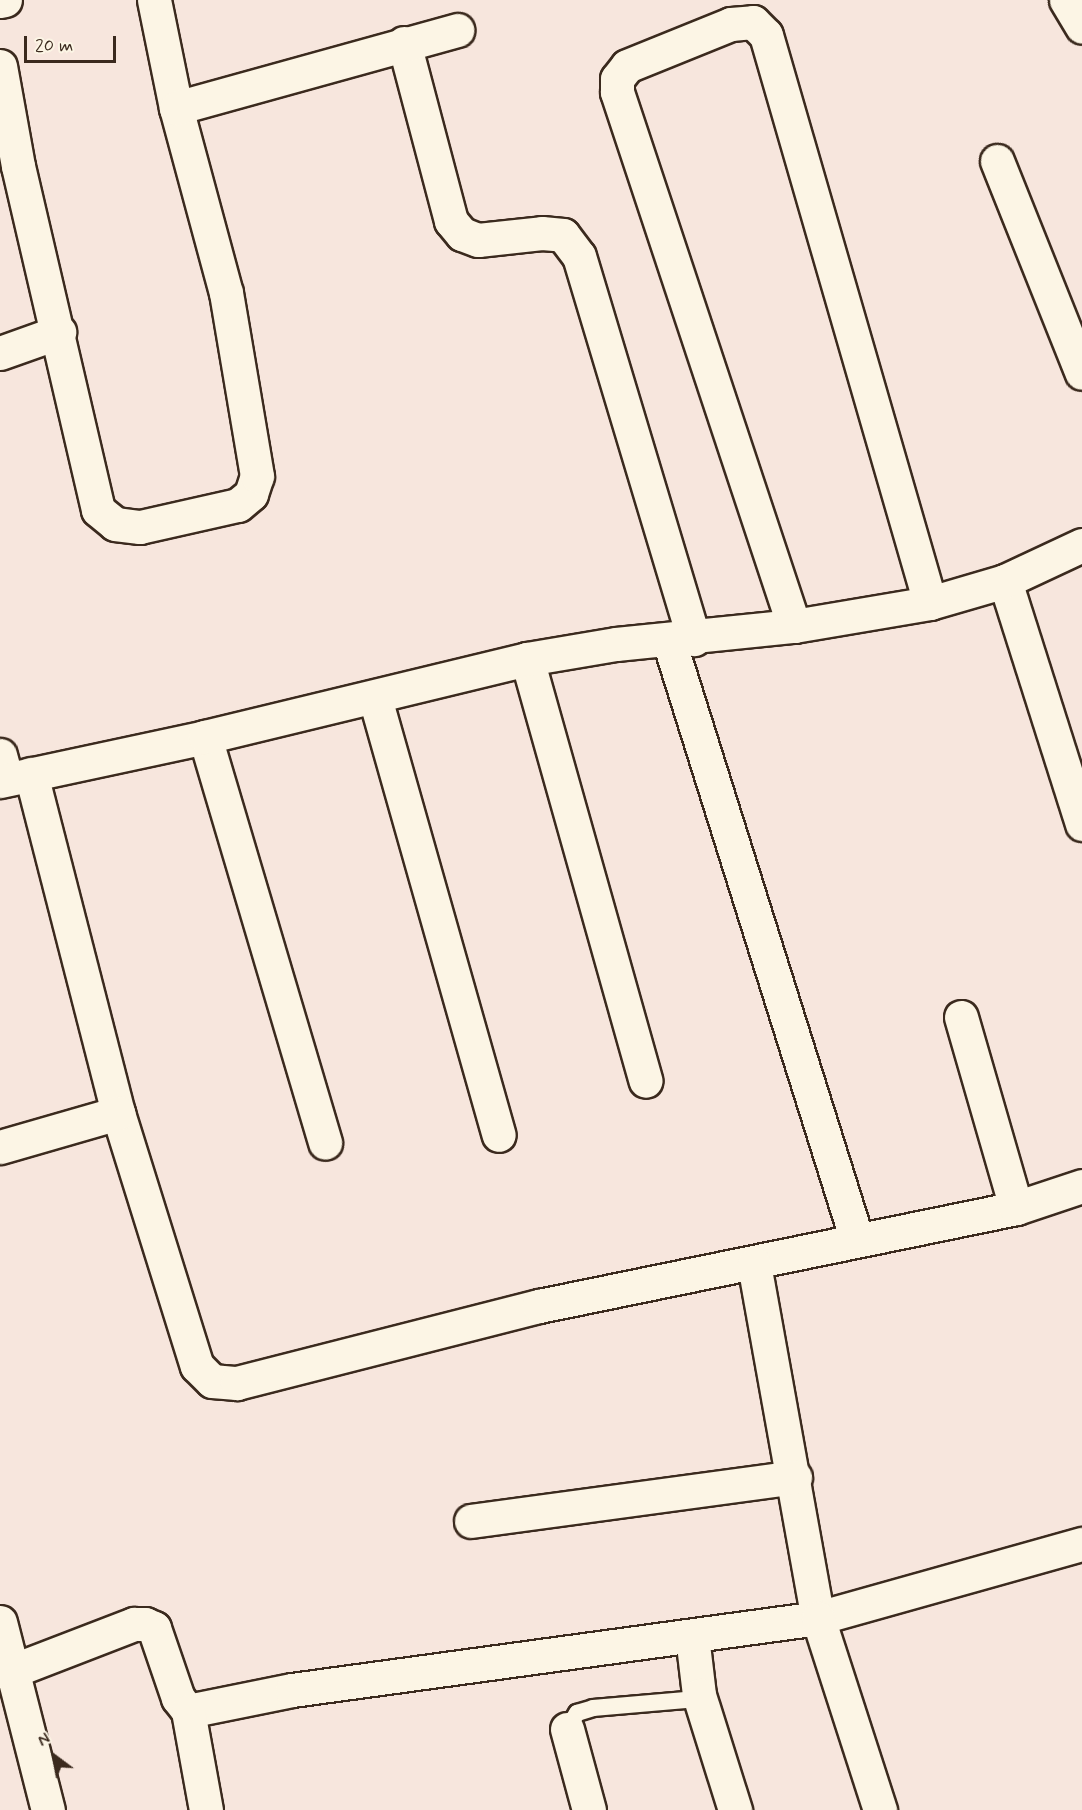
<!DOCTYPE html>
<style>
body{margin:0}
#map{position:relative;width:1082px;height:1810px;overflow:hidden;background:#f7e6dd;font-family:Mynerve,sans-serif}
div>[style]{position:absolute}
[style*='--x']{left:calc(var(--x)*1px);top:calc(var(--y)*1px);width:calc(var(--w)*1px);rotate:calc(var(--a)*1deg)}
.roads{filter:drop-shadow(2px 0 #3b2a1e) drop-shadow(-2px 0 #3b2a1e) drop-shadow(0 2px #3b2a1e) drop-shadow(0 -2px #3b2a1e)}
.lane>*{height:16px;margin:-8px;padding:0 8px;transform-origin:8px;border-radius:8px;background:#fcf5e5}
.street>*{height:33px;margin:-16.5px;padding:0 16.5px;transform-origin:16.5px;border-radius:16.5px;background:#fcf5e5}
.secondary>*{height:33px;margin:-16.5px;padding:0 16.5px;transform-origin:16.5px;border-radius:16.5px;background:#fcf5e5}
span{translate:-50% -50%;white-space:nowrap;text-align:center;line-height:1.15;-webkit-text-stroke:4.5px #fcf5e5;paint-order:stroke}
.north{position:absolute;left:24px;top:1726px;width:60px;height:60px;-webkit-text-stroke:4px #fcf5e5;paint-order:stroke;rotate:328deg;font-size:16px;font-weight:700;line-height:24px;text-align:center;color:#3b2a1e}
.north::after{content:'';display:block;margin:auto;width:21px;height:27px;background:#3b2a1e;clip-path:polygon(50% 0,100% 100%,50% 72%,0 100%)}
.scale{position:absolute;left:24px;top:36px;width:92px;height:27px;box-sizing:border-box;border:3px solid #3b2a1e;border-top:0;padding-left:8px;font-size:18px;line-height:21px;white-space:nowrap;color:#3b2a1e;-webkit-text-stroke:4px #fcf5e5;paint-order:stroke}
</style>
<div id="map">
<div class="roads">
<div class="lane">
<div style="--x:567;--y:1729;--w:19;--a:-58"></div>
<div style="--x:577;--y:1713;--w:17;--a:-17"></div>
<div style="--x:593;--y:1708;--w:93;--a:-4.9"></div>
<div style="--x:686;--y:1700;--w:14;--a:-21"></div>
</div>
<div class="street">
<div style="--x:0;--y:1;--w:5;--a:-11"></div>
<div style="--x:404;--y:43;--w:184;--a:75.2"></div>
<div style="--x:451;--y:221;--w:17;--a:50"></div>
<div style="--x:462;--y:234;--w:17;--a:21"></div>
<div style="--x:478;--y:240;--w:64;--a:-6.2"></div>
<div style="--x:542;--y:233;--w:21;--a:5"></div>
<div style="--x:563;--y:235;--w:26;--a:53"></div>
<div style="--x:579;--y:256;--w:400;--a:73.3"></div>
<div style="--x:0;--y:66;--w:102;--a:79.8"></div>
<div style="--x:18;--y:166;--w:353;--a:76.9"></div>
<div style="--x:98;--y:510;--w:22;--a:39"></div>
<div style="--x:115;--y:524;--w:25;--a:7"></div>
<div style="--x:140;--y:527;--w:100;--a:-12.7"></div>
<div style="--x:238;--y:505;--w:17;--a:-40"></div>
<div style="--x:251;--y:494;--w:19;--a:-72"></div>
<div style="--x:257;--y:476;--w:186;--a:-99.6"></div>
<div style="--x:226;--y:293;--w:192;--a:-105.1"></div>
<div style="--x:176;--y:108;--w:110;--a:-101.5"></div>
<div style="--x:176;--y:108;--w:292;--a:-15.5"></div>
<div style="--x:997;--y:161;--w:228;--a:68.2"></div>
<div style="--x:0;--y:353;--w:63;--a:-19.6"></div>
<div style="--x:1005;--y:581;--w:255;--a:72.4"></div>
<div style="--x:794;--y:626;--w:563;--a:-108.34"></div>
<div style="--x:617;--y:92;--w:13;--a:-90"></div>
<div style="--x:617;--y:79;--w:16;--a:-52"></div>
<div style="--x:627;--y:66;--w:112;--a:-22"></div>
<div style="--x:731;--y:24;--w:22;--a:-5"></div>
<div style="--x:753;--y:22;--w:18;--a:45"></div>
<div style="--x:766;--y:35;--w:591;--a:73.89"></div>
<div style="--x:669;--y:641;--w:628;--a:72.58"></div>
<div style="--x:527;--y:659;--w:438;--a:74.3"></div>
<div style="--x:375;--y:698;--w:454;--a:74.2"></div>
<div style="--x:205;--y:737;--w:423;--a:73.5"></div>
<div style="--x:0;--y:755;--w:24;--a:75"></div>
<div style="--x:31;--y:774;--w:350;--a:75.6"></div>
<div style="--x:118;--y:1113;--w:265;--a:72.7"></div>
<div style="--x:197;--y:1366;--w:21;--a:45"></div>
<div style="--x:212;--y:1381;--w:25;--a:5"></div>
<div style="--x:237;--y:1383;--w:312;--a:-14.3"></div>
<div style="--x:539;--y:1306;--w:487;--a:-11.6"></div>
<div style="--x:1016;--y:1208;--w:70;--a:-18.4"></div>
<div style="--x:961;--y:1017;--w:199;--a:73.9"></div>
<div style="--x:0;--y:1147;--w:123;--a:-16.1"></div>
<div style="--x:754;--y:1264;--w:360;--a:79.8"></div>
<div style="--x:818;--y:1618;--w:274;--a:-15.7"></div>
<div style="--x:471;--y:1521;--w:327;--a:-7.7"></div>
<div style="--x:0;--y:1622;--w:194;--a:75.7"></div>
<div style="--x:692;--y:1636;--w:59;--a:83.2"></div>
<div style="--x:699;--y:1695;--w:121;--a:72.6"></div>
<div style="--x:0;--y:1671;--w:12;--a:0"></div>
<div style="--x:12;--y:1671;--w:131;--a:-21.1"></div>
<div style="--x:134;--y:1624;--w:11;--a:0"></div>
<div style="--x:145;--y:1624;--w:10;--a:24"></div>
<div style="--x:154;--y:1628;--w:74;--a:71.1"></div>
<div style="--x:178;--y:1698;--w:16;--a:52"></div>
<div style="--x:188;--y:1711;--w:106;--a:-11.4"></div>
<div style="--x:292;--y:1690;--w:531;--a:-7.79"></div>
<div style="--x:818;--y:1618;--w:202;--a:72.1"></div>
<div style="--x:188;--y:1711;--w:101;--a:79.7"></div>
<div style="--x:567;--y:1729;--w:84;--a:74.8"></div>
</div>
<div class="secondary">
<div style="--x:1066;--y:0;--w:31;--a:59"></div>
<div style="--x:0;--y:781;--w:210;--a:-12.1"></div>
<div style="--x:205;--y:737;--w:331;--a:-13.6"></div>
<div style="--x:527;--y:659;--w:90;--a:-9.6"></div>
<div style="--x:616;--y:644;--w:179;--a:-5.8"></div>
<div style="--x:794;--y:626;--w:138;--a:-9.6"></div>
<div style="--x:930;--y:603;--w:78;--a:-16.3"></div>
<div style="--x:1005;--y:581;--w:85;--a:-25.1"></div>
</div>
</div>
<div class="north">N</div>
<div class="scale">20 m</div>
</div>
